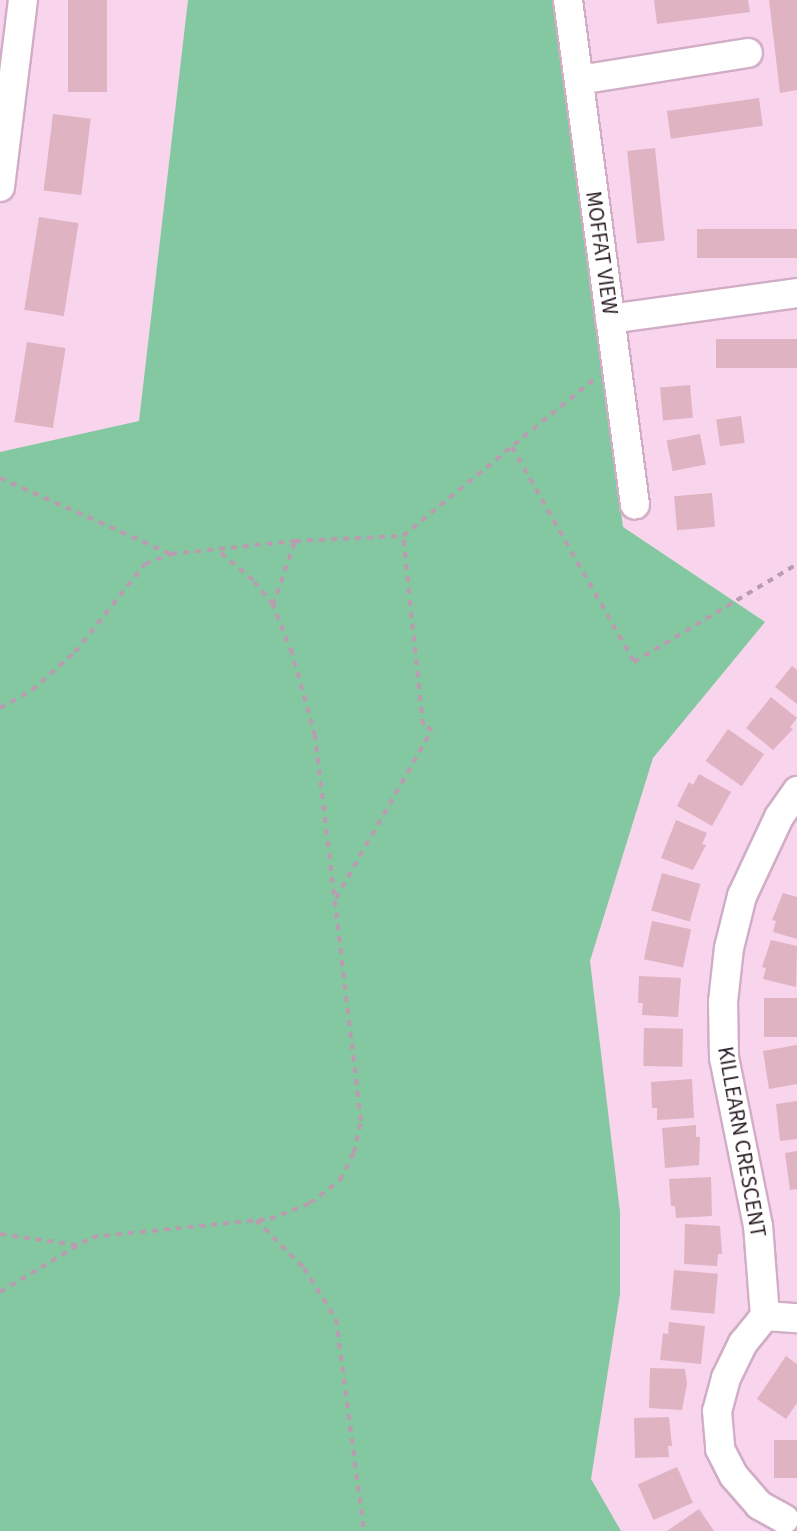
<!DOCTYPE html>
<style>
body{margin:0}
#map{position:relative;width:797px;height:1531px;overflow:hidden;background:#f9d4ed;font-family:"Source Sans 3",sans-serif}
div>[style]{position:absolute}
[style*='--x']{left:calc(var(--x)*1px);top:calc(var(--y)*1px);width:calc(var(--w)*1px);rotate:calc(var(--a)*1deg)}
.green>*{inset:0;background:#83c8a0}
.building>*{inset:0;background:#dfb3c1;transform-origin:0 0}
.path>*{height:4px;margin-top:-2px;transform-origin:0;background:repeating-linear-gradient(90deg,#ba9cb0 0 6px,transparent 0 12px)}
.roads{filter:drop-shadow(2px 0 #d1adc6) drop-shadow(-2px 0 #d1adc6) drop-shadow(0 2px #d1adc6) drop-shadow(0 -2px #d1adc6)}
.minor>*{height:28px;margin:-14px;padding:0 14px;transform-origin:14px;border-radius:14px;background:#fff}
span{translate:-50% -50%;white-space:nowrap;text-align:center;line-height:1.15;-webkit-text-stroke:6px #fff;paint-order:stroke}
.street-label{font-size:22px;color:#291c25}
</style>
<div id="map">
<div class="green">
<div style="clip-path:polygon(188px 0,554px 0,623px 527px,765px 622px,653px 758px,590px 961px,620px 1212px,620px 1294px,591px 1479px,621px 1531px,0 1531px,0 452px,139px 421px)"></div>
</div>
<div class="building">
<div style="left:68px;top:0;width:39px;height:92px"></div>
<div style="clip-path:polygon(654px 0,748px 0,750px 12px,657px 24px)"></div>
<div style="clip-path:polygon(769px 0,797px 0,797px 90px,780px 93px)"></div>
<div style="left:759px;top:98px;width:28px;height:93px;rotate:82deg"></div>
<div style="left:53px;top:114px;width:38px;height:77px;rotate:7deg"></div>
<div style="left:655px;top:148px;width:93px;height:28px;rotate:84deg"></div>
<div style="left:39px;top:217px;width:40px;height:94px;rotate:9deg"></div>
<div style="left:797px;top:229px;width:29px;height:100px;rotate:90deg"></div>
<div style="left:797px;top:339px;width:29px;height:81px;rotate:90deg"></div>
<div style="left:27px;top:342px;width:39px;height:81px;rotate:9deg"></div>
<div style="left:690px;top:385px;width:33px;height:30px;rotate:85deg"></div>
<div style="left:741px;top:416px;width:27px;height:25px;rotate:82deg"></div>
<div style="left:700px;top:434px;width:31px;height:34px;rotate:79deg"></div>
<div style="left:712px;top:493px;width:34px;height:38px;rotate:85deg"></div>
<div style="clip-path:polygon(792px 666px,797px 670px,797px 704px,775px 687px)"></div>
<div style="clip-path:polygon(771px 697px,797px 718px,790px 727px,793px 729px,773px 750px,746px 728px)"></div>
<div style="left:728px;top:729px;width:44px;height:39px;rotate:35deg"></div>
<div style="clip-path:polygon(699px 774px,731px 792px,712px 826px,677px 806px,689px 782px,693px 785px)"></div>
<div style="clip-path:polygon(676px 820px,707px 833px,702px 844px,706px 845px,693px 870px,661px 858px)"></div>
<div style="left:662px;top:873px;width:40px;height:39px;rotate:16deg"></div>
<div style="clip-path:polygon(783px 893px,797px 897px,797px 939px,773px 932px,776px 921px,772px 920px)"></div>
<div style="left:652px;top:921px;width:40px;height:39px;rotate:12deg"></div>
<div style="clip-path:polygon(771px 940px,797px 946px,796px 987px,763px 979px,766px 968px,762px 967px)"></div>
<div style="clip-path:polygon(639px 976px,681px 978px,678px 1017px,642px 1015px,643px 1003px,638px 1003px)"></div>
<div style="left:764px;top:998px;width:33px;height:39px"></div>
<div style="left:644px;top:1028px;width:39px;height:38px;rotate:1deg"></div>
<div style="clip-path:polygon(797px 1045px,797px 1084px,769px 1089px,763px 1051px)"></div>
<div style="clip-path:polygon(692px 1079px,694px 1118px,657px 1120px,657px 1108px,652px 1108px,651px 1082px)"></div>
<div style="clip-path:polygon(797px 1101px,797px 1139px,780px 1141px,776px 1104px)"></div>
<div style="clip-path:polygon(696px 1125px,696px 1137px,700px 1137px,699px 1165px,665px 1168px,662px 1128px)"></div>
<div style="clip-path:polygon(797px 1151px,797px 1189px,790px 1190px,785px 1153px)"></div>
<div style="clip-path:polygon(711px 1177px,712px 1216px,676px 1218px,675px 1206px,671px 1206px,669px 1179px)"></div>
<div style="clip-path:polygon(685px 1224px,720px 1226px,722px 1254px,718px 1254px,717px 1266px,684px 1264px)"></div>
<div style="left:674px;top:1270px;width:44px;height:40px;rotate:5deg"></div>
<div style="clip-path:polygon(669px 1322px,705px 1326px,701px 1364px,660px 1360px,663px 1333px,668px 1334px)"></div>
<div style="clip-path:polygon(786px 1356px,797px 1364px,797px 1403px,786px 1419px,757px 1399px)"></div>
<div style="clip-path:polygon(650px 1368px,685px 1369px,687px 1384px,682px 1410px,649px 1408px)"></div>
<div style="clip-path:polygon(669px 1417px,672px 1446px,668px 1446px,669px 1457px,635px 1458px,634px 1418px)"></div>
<div style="left:797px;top:1440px;width:38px;height:23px;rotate:90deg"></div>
<div style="left:677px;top:1467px;width:39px;height:43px;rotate:66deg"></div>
<div style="clip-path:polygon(699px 1509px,714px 1531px,667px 1531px)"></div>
</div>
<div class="path">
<div style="--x:512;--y:447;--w:247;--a:60.4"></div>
<div style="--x:634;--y:662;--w:190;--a:-31"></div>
<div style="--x:0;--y:478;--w:187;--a:24"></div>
<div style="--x:171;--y:554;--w:125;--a:-6"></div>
<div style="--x:295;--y:541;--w:108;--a:-2.7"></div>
<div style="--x:403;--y:536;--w:246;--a:-39.4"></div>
<div style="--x:273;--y:605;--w:68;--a:-71"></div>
<div style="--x:0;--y:708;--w:37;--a:-29"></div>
<div style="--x:32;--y:690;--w:57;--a:-41.5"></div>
<div style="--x:75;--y:652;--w:112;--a:-51.5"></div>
<div style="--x:145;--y:564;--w:28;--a:-21"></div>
<div style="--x:336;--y:898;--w:193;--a:-60.3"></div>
<div style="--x:432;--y:730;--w:10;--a:-151"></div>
<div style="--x:423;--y:725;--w:190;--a:-96"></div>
<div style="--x:256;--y:1220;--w:68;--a:45"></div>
<div style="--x:304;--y:1268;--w:60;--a:57.9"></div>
<div style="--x:336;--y:1319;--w:214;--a:82.5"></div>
<div style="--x:0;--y:1234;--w:78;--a:8.1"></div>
<div style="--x:0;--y:1292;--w:107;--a:-30.9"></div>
<div style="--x:92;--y:1237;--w:179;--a:-5.8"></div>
<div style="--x:270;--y:1219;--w:43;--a:-21.8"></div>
<div style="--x:310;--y:1203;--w:38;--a:-37"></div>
<div style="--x:340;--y:1180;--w:30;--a:-63"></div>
<div style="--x:354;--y:1153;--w:33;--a:-78"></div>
<div style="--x:361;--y:1121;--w:388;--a:-96.8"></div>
<div style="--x:315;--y:736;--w:86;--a:-105.5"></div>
<div style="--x:292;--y:653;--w:52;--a:-111.6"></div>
<div style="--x:273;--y:605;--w:32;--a:-129"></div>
<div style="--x:253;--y:580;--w:48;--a:-140"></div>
</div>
<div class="roads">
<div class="minor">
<div style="--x:568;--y:0;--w:509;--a:82.44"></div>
<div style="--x:579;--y:80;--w:171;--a:-9.1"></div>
<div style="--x:0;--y:187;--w:188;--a:-83"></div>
<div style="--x:610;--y:319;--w:189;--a:-7.9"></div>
<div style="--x:765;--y:1316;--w:90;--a:-94.4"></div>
<div style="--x:758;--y:1226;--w:171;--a:-101.4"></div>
<div style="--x:724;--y:1058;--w:56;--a:-91"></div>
<div style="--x:723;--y:1002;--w:54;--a:-83.7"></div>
<div style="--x:729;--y:948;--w:54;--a:-76"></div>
<div style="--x:742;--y:896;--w:87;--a:-64.9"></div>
<div style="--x:779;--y:817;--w:32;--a:-55"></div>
<div style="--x:765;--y:1316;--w:35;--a:129"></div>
<div style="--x:743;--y:1343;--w:39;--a:116"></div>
<div style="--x:726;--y:1378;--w:34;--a:105"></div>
<div style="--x:717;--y:1411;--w:38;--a:85"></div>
<div style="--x:720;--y:1449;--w:30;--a:63"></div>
<div style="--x:734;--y:1476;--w:38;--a:49"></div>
<div style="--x:759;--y:1505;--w:29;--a:29"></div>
<div style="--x:765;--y:1316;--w:32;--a:4"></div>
</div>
</div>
<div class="street-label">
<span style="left:601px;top:253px;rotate:82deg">MOFFAT VIEW</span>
<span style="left:741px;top:1142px;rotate:80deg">KILLEARN CRESCENT</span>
</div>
</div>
